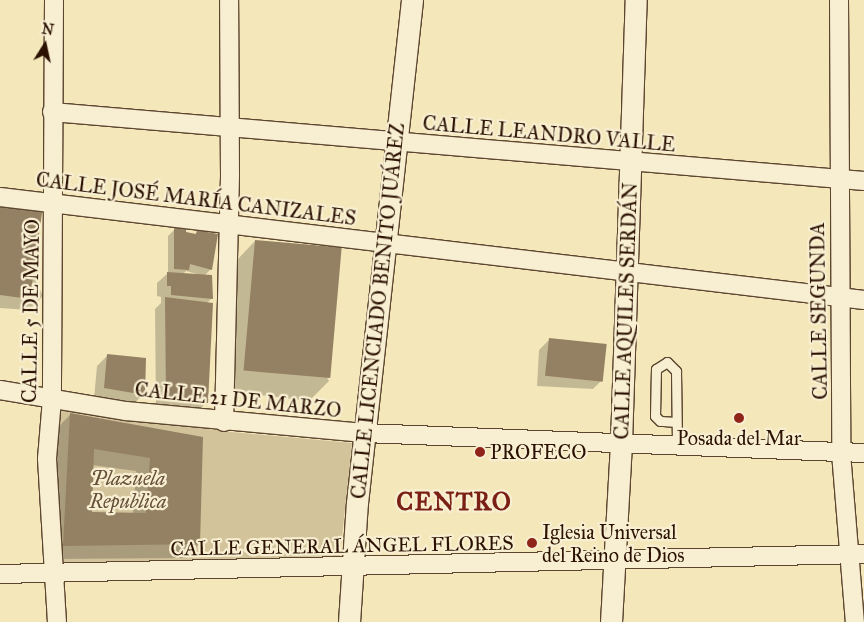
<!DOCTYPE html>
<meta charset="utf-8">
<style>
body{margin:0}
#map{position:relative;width:864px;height:622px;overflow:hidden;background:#f4e7ba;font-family:"IM FELL Great Primer",serif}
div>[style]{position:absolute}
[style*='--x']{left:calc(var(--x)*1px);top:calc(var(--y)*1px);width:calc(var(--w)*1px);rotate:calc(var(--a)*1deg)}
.green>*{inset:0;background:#d2c39b}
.shadow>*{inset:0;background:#0003}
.building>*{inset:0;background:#948062;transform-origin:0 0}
.roads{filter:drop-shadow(1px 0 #5d4630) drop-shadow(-1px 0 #5d4630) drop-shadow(0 1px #5d4630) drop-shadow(0 -1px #5d4630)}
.service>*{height:9px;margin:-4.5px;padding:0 4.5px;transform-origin:4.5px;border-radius:4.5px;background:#f8efd2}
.minor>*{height:18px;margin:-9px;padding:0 9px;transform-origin:9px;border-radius:9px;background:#f8efd2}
.tertiary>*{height:21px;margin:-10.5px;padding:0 10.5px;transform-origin:10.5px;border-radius:10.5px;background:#f8efd2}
.dots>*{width:14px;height:14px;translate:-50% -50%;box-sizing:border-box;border:2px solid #f8efd2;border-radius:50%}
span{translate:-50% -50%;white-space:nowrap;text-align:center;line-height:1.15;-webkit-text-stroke:4.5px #f8efd2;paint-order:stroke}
.street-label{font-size:20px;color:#2b1102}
.poi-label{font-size:20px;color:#2b1102}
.left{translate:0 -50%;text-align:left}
.park-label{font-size:20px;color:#654f38;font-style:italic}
.district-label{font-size:25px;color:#7a1f14;font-weight:700;letter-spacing:1px}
.north{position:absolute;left:20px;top:20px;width:50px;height:50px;-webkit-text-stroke:4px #f8efd2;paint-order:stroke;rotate:10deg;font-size:14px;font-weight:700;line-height:20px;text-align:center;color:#2b1102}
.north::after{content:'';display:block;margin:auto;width:18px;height:22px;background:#2b1102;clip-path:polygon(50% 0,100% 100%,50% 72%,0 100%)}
</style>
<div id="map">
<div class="green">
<div style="clip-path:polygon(58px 409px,231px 432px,352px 443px,340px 556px,56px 564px)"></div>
</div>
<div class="shadow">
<div style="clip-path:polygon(0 205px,43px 296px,29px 310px,0 308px)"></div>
<div style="clip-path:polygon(evenodd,175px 229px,194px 235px,198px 232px,211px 269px,204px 276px,212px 298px,207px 303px,207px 402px,196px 413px,156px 407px,155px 309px,161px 303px,161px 297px,157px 296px,157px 283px,168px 273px,168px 236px,175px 229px,186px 271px,197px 274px,183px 274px,186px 271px)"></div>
<div style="clip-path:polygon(255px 241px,329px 381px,309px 401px,229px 391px,236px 261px)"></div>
<div style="clip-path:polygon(550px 339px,603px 379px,593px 389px,537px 386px,539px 350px)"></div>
<div style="clip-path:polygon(108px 355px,143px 394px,133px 405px,94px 399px,97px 366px)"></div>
<div style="clip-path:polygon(evenodd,71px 414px,202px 438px,199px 544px,185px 558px,50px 559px,57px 428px,71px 414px,92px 465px,136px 471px,133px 514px,90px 514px,92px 465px)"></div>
</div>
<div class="building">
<div style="left:0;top:203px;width:43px;height:91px;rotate:8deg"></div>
<div style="clip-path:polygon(174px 228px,186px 228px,186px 232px,196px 234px,197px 230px,218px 234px,212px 270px,190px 264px,189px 270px,174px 269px)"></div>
<div style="left:255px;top:240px;width:87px;height:131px;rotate:5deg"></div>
<div style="clip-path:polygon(167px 272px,212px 275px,213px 299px,171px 295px,171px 286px,167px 286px)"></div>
<div style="clip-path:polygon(165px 297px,213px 303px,208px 403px,166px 397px)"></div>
<div style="left:549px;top:338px;width:58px;height:38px;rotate:6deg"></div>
<div style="clip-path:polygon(107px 354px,146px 358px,145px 395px,104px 388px)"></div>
<div style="clip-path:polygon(evenodd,70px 413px,203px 437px,200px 544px,63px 546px,70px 413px,94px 449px,150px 458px,146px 513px,92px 512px,94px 449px)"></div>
</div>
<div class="roads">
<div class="service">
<div style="--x:676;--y:422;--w:16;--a:-176"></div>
<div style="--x:660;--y:421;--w:7;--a:-135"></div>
<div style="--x:655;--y:416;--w:47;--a:-88.8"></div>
<div style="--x:656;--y:369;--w:13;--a:-32"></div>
<div style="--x:667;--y:362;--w:13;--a:45"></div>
<div style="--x:676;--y:371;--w:74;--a:89.2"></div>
</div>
<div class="minor">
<div style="--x:54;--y:0;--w:399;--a:90.3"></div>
<div style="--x:52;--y:399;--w:60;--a:94.8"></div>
<div style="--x:47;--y:459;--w:163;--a:86.5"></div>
<div style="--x:839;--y:0;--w:453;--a:89.7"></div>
<div style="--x:841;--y:453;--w:170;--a:85.3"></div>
<div style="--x:52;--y:112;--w:815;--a:4.86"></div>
<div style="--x:0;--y:197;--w:870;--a:6.8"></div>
<div style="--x:0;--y:390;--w:128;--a:9.5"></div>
<div style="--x:126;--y:411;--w:239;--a:5.3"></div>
<div style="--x:364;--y:433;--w:500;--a:2.29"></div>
<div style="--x:224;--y:422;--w:247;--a:-88.6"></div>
<div style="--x:230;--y:175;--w:175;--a:-90.3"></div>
<div style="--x:0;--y:574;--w:864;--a:-1.33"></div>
</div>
<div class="tertiary">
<div style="--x:349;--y:622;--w:119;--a:-86.2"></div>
<div style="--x:357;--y:503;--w:506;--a:-83.76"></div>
<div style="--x:611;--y:622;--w:179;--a:-86.8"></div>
<div style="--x:621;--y:443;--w:443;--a:-88.1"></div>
</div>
</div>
<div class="dots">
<div style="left:739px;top:418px;background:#8f2418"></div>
<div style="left:480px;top:452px;background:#8f2418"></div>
<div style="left:532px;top:543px;background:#8f2418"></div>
</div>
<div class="street-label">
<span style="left:549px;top:134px;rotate:5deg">CALLE LEANDRO VALLE</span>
<span style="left:196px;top:199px;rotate:7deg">CALLE JOSÉ MARÍA CANIZALES</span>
<span style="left:31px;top:311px;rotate:-89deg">CALLE 5 DE MAYO</span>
<span style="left:378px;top:311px;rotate:-84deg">CALLE LICENCIADO BENITO JUÁREZ</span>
<span style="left:626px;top:311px;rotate:-88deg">CALLE AQUILES SERDÁN</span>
<span style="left:819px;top:311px;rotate:-91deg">CALLE SEGUNDA</span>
<span style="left:238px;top:400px;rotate:6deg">CALLE 21 DE MARZO</span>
<span style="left:342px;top:546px;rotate:-1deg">CALLE GENERAL ÁNGEL FLORES</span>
</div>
<div class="poi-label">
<span style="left:739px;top:438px">Posada del Mar</span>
<span class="left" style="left:490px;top:452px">PROFECO</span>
<span class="left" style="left:542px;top:544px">Iglesia Universal<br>del Reino de Dios</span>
</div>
<div class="park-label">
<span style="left:128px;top:490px">Plazuela<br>Republica</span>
</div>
<div class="district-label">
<span style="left:454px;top:502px">CENTRO</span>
</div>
<div class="north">N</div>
</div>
